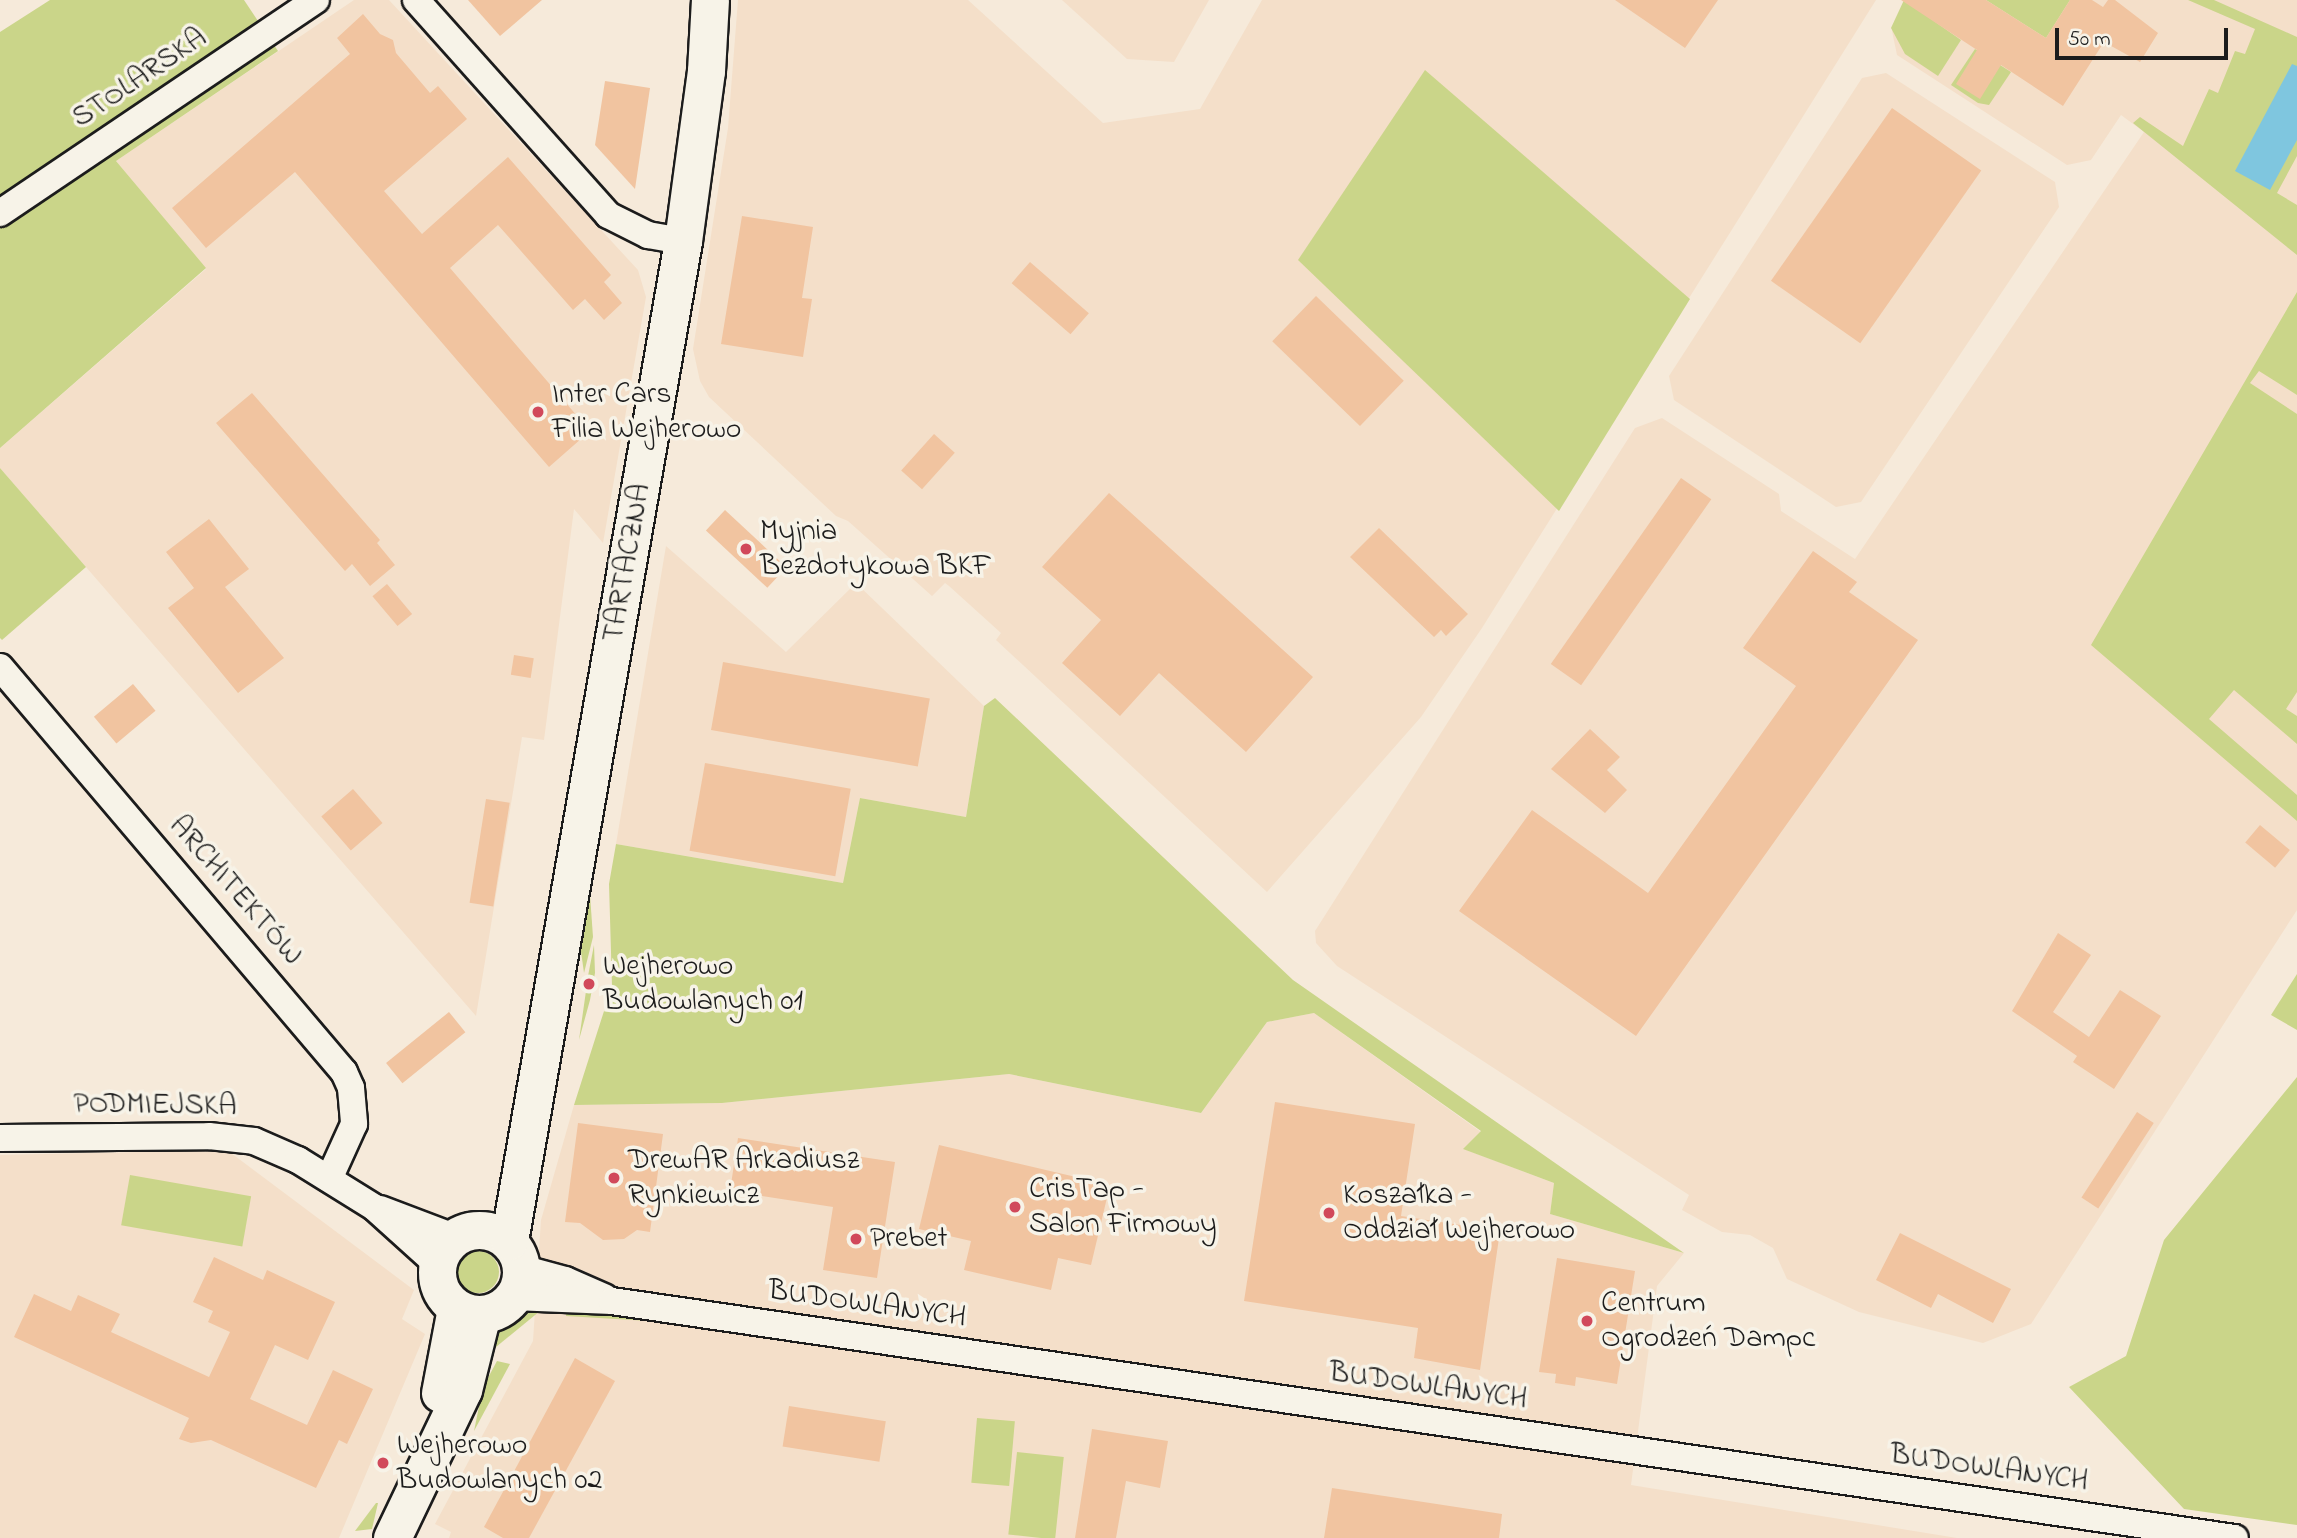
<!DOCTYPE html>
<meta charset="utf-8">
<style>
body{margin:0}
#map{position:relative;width:2297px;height:1538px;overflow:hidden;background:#f6eada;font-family:"Indie Flower",sans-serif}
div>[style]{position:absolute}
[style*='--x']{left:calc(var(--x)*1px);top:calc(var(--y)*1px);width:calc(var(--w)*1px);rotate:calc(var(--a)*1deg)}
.built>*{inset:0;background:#f4dfc9}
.green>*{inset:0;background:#cad589;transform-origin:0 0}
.round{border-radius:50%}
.water>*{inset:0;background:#7fc6df}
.building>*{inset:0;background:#f1c4a0;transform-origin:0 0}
.roads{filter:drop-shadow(2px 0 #1c1c1c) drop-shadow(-2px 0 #1c1c1c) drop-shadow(0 2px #1c1c1c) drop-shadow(0 -2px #1c1c1c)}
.street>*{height:26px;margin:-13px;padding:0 13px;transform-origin:13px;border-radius:13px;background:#f7f3e8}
.secondary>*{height:37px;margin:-18.5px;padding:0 18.5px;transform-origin:18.5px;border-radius:18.5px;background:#f7f3e8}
.secondary>.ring{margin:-18.5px;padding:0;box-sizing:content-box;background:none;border:37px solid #f7f3e8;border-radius:50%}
.dots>*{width:19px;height:19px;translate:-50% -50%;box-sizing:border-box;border:4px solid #f7f3e8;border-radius:50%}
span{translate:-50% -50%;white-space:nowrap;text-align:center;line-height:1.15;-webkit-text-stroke:7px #f7f3e8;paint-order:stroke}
.street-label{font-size:30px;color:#1c1c1c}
.poi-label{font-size:30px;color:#1c1c1c}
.left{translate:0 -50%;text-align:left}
.scale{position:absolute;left:2055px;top:28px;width:173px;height:32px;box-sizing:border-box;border:4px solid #1c1c1c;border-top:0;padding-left:9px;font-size:21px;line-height:24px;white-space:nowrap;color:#1c1c1c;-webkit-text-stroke:5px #f7f3e8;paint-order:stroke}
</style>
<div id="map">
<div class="built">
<div style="clip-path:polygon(354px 0,389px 0,638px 270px,646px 297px,603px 543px,574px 509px,544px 740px,522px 737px,476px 1016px,0 468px,0 448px,206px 269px,116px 161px)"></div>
<div style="clip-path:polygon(738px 0,968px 0,1103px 123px,1200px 109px,1262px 0,1876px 0,1482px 628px,1421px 717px,1267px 892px,996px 640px,1001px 633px,949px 586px,945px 583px,932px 596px,848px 521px,836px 516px,709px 397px,700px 381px,693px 349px,728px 128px)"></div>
<div style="clip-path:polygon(1062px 0,1209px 0,1174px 62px,1127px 59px)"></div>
<div style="clip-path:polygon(1912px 0,2297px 0,2297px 910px,2031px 1324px,1983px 1343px,1859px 1312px,1787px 1279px,1773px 1248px,1750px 1235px,1722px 1232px,1682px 1210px,1689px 1195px,1337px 966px,1316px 943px,1315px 931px,1635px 428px,1662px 418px,1779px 494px,1781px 511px,1855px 559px,2144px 132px,2121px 115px,2091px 160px,2067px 165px,1897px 55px,1892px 31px)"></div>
<div style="clip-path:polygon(1886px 73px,2055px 182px,2059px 207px,1861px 502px,1836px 507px,1674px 400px,1669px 376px,1862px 78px)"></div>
<div style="clip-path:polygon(666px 546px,786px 652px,856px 583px,984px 706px,966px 817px,860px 798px,843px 883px,616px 844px)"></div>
<div style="clip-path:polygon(1314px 1013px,1481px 1132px,1464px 1149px,1554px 1183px,1550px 1214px,1684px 1253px,1657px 1286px,1631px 1485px,1957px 1538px,449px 1538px,451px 1532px,435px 1524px,533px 1341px,541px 1220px,574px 1105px,722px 1103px,1009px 1074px,1201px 1113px,1267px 1022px)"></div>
<div style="clip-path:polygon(227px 1150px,414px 1290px,402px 1319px,425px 1334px,339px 1538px,0 1538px,0 1155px)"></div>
</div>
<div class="green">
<div style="clip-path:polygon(50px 0,244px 0,278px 51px,116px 161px,206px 268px,0 448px,0 32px)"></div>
<div style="clip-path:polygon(1904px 0,1961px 40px,1938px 76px,1905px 54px,1891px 28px)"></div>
<div style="clip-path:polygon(1986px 0,2070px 0,2046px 38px)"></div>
<div style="clip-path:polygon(2188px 0,2214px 0,2297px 37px,2297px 156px,2277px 193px,2297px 205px,2297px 255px,2133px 123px,2140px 117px,2183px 146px,2209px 89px,2218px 93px,2235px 51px,2245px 54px,2255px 29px)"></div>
<div style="clip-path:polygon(1975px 49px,2011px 72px,1989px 105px,1978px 103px,1951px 85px)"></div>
<div style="clip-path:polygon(1425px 70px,1690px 299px,1559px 511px,1298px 260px)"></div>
<div style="clip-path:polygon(2297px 292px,2297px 395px,2259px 371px,2250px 383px,2297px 414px,2297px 692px,2286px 709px,2297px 716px,2297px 744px,2234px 690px,2209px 719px,2297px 795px,2297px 821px,2091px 645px)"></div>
<div style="clip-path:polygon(0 468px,86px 567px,2px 640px,0 638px)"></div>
<div style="clip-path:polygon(995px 698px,1293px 980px,1684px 1253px,1550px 1214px,1554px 1183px,1463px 1149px,1481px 1131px,1314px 1013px,1267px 1022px,1201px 1113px,1009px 1074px,722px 1103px,574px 1105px,612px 986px,609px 884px,616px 844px,843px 883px,860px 798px,966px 817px,984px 706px)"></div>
<div style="clip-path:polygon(590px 895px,593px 937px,584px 973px,579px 937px)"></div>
<div style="clip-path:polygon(594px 945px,595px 973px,590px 1000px,579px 1040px,586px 991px,591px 992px,593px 978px,588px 976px)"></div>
<div style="clip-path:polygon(2297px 974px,2297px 1030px,2271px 1015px)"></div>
<div style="clip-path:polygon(2297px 1077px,2297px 1525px,2184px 1509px,2069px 1387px,2126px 1356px,2164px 1240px)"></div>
<div style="left:130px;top:1175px;width:123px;height:51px;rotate:10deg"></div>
<div class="round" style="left:457px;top:1251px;width:42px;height:42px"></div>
<div style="clip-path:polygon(567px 1308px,641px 1318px,649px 1321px,566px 1316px)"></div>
<div style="clip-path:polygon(517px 1309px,540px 1311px,496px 1347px,483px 1344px,494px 1324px)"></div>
<div style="clip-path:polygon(497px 1361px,510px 1364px,474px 1431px,483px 1387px)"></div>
<div style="left:977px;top:1418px;width:38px;height:65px;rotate:5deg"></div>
<div style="left:1017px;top:1452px;width:47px;height:83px;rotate:6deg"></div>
<div style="clip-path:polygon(378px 1503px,372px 1529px,355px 1531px,376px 1503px)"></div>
</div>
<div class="water">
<div style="clip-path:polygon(2292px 64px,2297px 66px,2297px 140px,2270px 190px,2235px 171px)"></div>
</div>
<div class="building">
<div style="clip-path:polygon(468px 0,542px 0,500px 36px)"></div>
<div style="clip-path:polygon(1615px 0,1718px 0,1685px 48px)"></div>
<div style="clip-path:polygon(1901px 0,1986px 0,2046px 38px,2070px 0,2092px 0,2103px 7px,2108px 0,2115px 0,2158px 33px,2140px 62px,2104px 42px,2063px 106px,2001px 65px,1980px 99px,1956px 84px,1977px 50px)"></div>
<div style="clip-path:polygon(363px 14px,380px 34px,393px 40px,396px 53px,430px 93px,438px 86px,467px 119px,384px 191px,422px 234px,508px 157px,611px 275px,604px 282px,622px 303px,604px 320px,585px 299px,573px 310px,498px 225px,450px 268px,590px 431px,549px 467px,295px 172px,206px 248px,172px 208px,350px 54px,337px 38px)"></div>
<div style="clip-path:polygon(605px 81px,650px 88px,635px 189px,595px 145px)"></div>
<div style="left:1892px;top:108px;width:109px;height:211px;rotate:35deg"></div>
<div style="clip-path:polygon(742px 216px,813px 227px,802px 298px,812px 299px,803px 357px,721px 344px)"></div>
<div style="left:1030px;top:262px;width:78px;height:28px;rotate:41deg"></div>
<div style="left:1316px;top:296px;width:122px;height:63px;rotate:44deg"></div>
<div style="clip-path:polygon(252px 393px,380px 540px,377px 543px,395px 565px,370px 586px,352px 564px,345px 571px,216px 423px)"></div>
<div style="left:934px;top:434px;width:28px;height:49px;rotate:42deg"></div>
<div style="left:1681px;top:478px;width:37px;height:227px;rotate:35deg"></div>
<div style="clip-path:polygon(1109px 493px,1313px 677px,1246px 752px,1159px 673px,1120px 716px,1062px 663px,1101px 620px,1042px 567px)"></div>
<div style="left:725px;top:510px;width:84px;height:28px;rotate:43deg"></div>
<div style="clip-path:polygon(209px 519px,249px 569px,225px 587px,284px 658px,238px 693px,168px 608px,194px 588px,166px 552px)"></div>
<div style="clip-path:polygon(1379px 528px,1468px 614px,1446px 636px,1441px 630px,1434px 637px,1350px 557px)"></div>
<div style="clip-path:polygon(1813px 551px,1857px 582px,1849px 592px,1918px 640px,1636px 1036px,1459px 911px,1532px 810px,1648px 893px,1796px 686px,1743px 648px)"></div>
<div style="left:387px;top:584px;width:39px;height:19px;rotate:50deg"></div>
<div style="left:514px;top:655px;width:20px;height:20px;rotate:9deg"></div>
<div style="left:723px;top:662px;width:210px;height:69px;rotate:10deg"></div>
<div style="left:133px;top:684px;width:35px;height:51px;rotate:50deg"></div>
<div style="clip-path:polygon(1590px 729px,1620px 757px,1607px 770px,1627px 790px,1605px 813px,1551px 769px)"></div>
<div style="left:705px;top:763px;width:148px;height:89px;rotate:10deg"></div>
<div style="left:353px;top:789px;width:45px;height:42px;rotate:49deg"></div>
<div style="left:486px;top:799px;width:24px;height:105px;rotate:9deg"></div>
<div style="left:2260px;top:825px;width:39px;height:23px;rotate:40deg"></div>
<div style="clip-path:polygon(2058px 933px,2091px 955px,2053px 1012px,2089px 1037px,2120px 990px,2161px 1016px,2114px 1089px,2073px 1062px,2077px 1056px,2012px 1011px)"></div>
<div style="left:449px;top:1012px;width:26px;height:81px;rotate:51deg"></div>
<div style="clip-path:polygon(1275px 1102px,1415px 1124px,1401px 1216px,1500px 1231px,1480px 1370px,1414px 1358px,1418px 1328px,1244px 1301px)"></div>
<div style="left:2137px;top:1112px;width:20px;height:102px;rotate:33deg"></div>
<div style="clip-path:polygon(578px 1123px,663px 1134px,650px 1232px,637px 1230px,624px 1239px,603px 1240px,580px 1223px,565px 1222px)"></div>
<div style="clip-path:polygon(738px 1138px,895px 1162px,877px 1278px,823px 1270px,833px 1207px,730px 1191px)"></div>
<div style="clip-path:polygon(939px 1145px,1110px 1185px,1091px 1265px,1058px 1258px,1051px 1290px,964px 1270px,971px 1241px,919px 1229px)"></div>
<div style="clip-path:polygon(1900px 1233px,2011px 1289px,1993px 1323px,1938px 1294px,1931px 1308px,1876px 1280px)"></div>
<div style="clip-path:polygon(214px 1257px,263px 1280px,267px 1270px,335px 1302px,308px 1360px,275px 1345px,250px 1399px,307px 1425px,333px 1370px,373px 1389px,347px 1444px,339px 1440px,316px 1488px,211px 1440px,191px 1443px,179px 1439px,189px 1418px,14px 1337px,34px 1294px,71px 1311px,78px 1295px,120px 1314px,111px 1332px,209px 1377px,230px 1332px,208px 1322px,213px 1311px,193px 1302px)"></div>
<div style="clip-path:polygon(1557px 1258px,1635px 1271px,1617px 1384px,1576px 1377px,1575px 1386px,1555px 1383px,1556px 1374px,1539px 1372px)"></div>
<div style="clip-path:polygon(575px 1358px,615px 1381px,529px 1538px,503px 1538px,484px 1527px)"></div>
<div style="left:789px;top:1406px;width:98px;height:41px;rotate:9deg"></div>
<div style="clip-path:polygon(1092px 1429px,1168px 1441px,1160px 1488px,1126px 1481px,1116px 1538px,1075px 1538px)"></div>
<div style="clip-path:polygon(1332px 1488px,1502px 1514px,1499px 1538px,1324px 1538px)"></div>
</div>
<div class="roads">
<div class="street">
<div style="--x:416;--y:0;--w:288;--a:48.2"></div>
<div style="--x:608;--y:215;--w:45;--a:26.6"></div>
<div style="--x:648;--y:235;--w:36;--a:10"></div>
<div style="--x:0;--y:213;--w:381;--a:-34"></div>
<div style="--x:0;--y:667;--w:531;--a:49.66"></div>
<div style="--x:344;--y:1072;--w:17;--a:66"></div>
<div style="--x:351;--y:1088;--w:36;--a:85"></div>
<div style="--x:354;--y:1124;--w:60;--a:114.4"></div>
<div style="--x:0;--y:1138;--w:209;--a:-0.5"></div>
<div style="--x:209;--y:1136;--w:45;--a:6.3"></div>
<div style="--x:254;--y:1141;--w:48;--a:23.4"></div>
<div style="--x:298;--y:1160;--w:91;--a:31.9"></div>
<div style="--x:375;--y:1208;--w:84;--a:42.1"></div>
<div style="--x:380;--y:1209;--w:79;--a:20.7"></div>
<div style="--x:521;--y:1268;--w:46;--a:15.3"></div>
<div style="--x:565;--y:1280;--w:43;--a:23.6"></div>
<div style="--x:513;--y:1297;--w:99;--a:2.3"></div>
<div style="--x:612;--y:1301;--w:1640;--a:8.31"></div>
</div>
<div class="secondary">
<div class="ring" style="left:437px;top:1230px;width:47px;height:47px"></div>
<div style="--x:509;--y:1241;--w:1015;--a:-80.13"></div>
<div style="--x:683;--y:241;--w:172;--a:-82.3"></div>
<div style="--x:706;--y:71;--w:71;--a:-86.8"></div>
<div style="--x:440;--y:1393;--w:86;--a:-79.3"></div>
<div style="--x:392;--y:1538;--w:164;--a:-64.4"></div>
<div style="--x:463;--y:1390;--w:78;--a:-76"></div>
</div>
</div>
<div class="dots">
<div style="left:538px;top:412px;background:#d1495b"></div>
<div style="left:746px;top:549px;background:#d1495b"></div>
<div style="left:589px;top:984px;background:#d1495b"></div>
<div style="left:614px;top:1178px;background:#d1495b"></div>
<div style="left:1015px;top:1207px;background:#d1495b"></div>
<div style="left:1329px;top:1213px;background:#d1495b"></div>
<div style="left:856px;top:1239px;background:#d1495b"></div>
<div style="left:1587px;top:1321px;background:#d1495b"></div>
<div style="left:383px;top:1463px;background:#d1495b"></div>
</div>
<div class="street-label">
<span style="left:140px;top:79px;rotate:-34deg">STOLARSKA</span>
<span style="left:628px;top:563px;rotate:-80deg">TARTACZNA</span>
<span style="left:235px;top:891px;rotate:49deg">ARCHITEKTÓW</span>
<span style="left:155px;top:1106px;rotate:1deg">PODMIEJSKA</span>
<span style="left:867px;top:1305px;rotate:8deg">BUDOWLANYCH</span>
<span style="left:1428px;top:1387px;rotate:8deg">BUDOWLANYCH</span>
<span style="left:1989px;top:1469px;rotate:8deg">BUDOWLANYCH</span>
</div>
<div class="poi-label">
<span class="left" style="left:552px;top:412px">Inter Cars<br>Filia Wejherowo</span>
<span class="left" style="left:760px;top:549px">Myjnia<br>Bezdotykowa BKF</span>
<span class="left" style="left:603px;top:984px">Wejherowo<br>Budowlanych 01</span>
<span class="left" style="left:628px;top:1178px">DrewAR Arkadiusz<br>Rynkiewicz</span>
<span class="left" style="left:1029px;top:1207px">CrisTap -<br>Salon Firmowy</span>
<span class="left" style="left:1343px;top:1213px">Koszałka -<br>Oddział Wejherowo</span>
<span class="left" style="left:870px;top:1239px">Prebet</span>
<span class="left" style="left:1601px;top:1321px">Centrum<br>Ogrodzeń Dampc</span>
<span class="left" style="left:397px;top:1463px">Wejherowo<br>Budowlanych 02</span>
</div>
<div class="scale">50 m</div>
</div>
